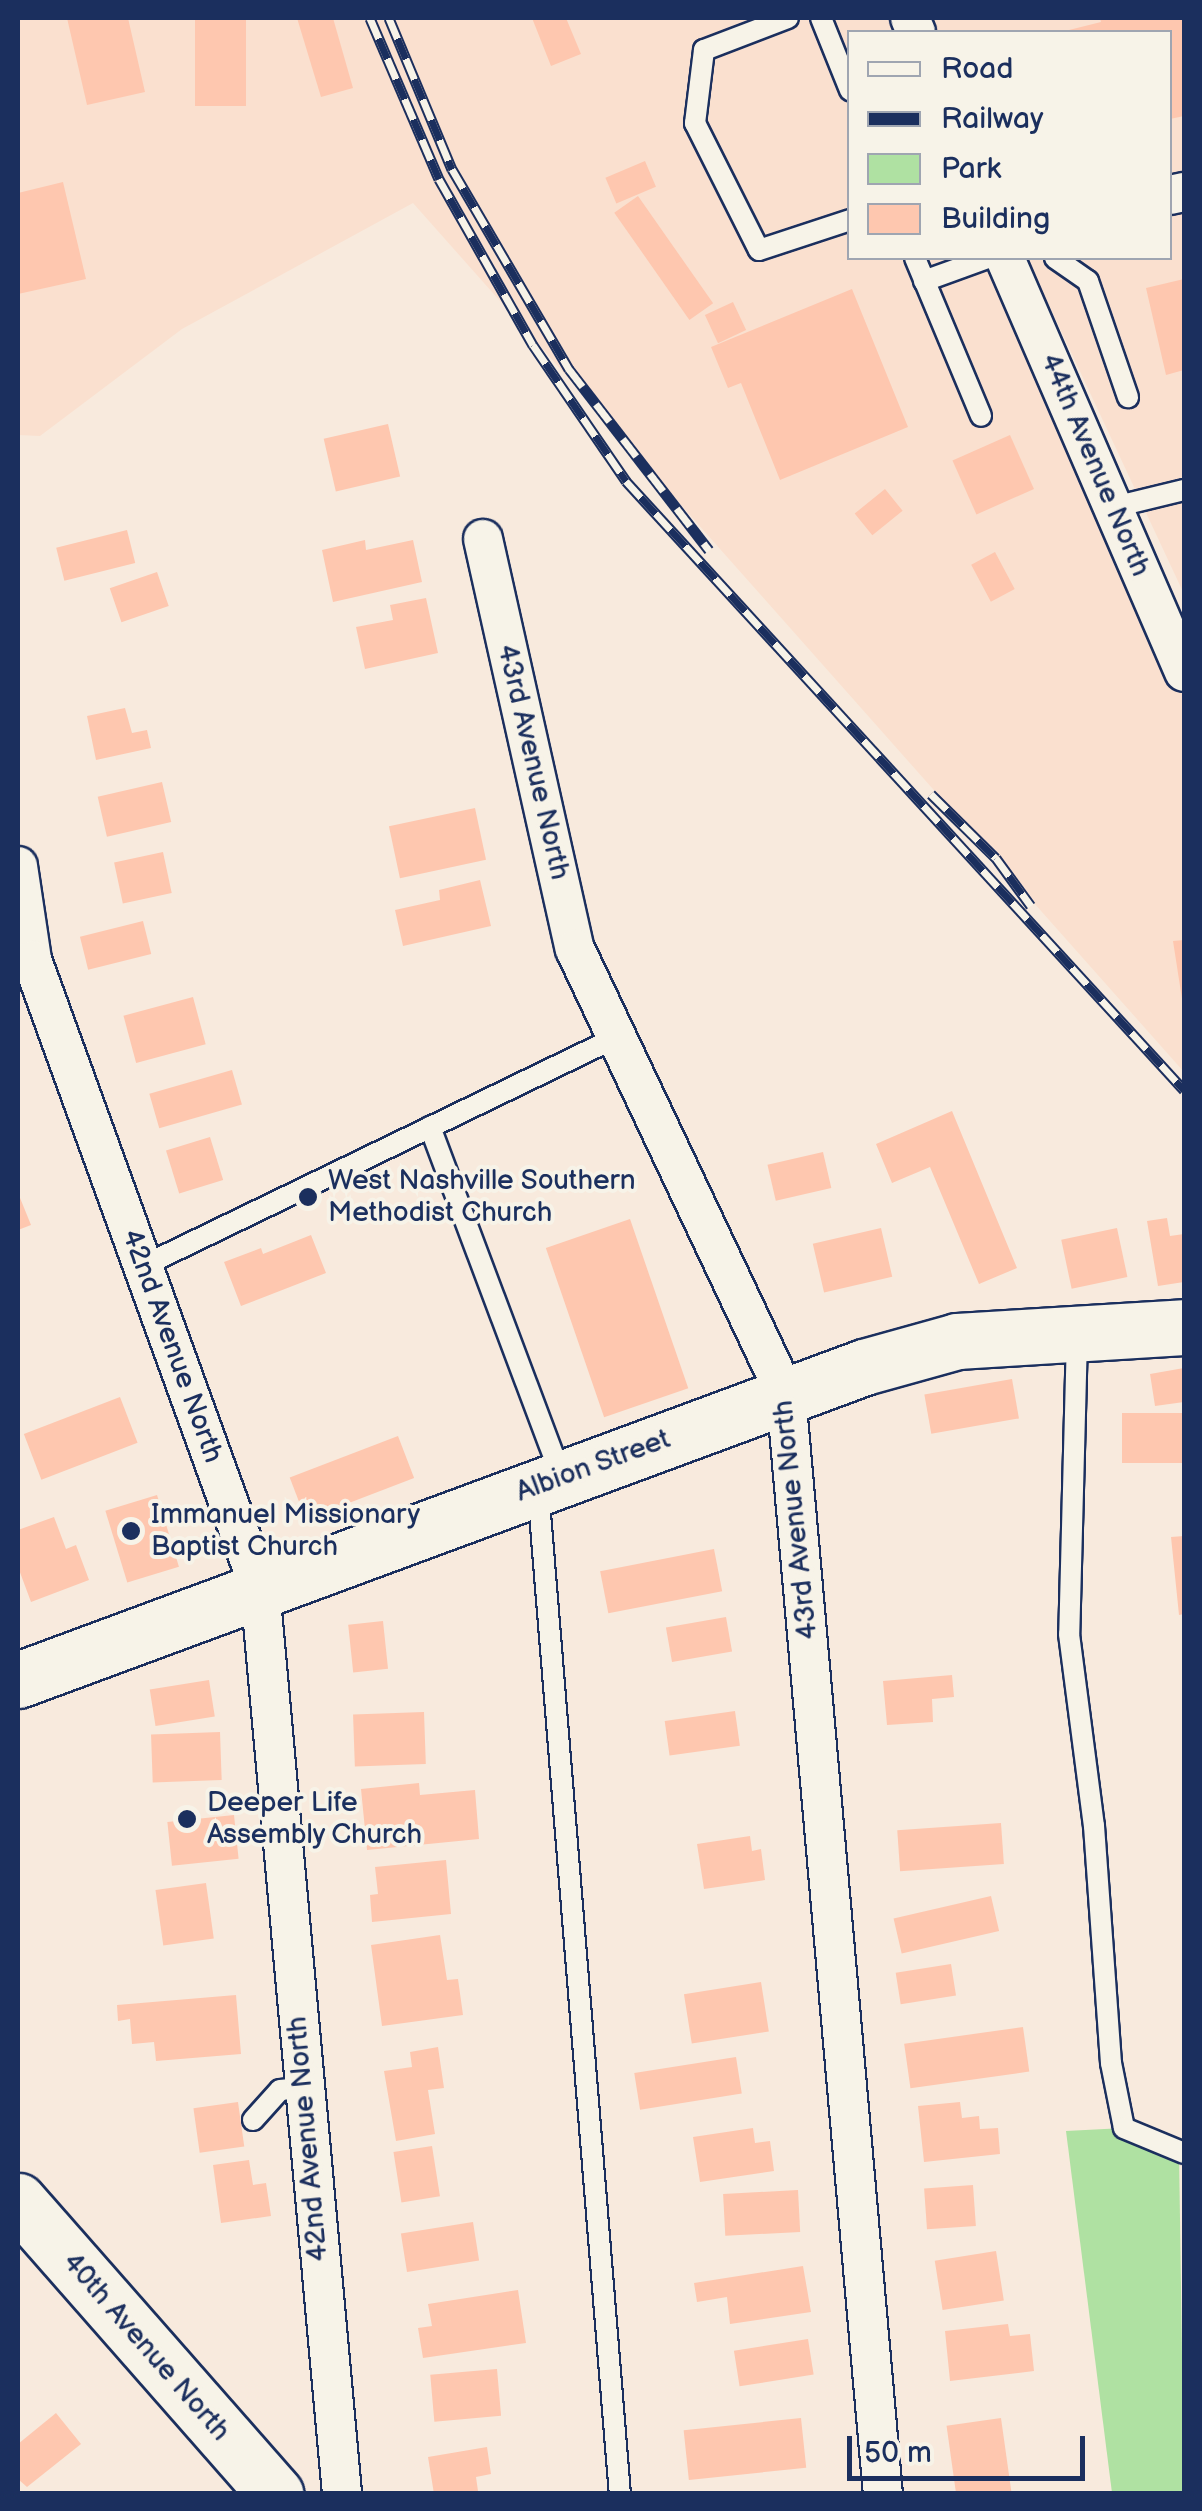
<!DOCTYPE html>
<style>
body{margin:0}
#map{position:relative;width:1202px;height:2511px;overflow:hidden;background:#f8eadd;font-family:"Balsamiq Sans",sans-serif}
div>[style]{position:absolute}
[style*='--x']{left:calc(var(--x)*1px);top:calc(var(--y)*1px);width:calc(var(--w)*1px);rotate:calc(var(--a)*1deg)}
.built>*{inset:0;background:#fae0cf}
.green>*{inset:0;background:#afe1a2}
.building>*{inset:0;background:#fec7af;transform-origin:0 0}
.roads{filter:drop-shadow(2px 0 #1b2f5e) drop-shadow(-2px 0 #1b2f5e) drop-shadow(0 2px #1b2f5e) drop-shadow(0 -2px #1b2f5e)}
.lane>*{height:20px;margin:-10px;padding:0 10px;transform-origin:10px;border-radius:10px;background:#f7f3e8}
.street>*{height:38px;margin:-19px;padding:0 19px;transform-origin:19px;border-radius:19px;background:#f7f3e8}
.secondary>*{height:55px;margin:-27.5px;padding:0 27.5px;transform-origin:27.5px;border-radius:27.5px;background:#f7f3e8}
.rail>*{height:11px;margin-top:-5.5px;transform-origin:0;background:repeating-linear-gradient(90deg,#f7f3e8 0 22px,#1b2f5e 0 44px);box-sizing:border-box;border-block:2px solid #1b2f5e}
.dots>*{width:28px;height:28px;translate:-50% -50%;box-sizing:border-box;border:5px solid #f7f3e8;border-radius:50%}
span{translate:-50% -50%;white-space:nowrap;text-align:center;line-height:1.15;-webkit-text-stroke:8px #f7f3e8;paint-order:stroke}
.street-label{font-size:28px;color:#1b2f5e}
.poi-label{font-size:28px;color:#1b2f5e}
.left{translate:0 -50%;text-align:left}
.frame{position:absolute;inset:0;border:20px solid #1b2f5e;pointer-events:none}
.legend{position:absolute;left:847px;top:30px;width:325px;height:230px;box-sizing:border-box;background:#f7f3e8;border:2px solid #9fa5b1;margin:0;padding:12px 18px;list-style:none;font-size:30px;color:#1b2f5e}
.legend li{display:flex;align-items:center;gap:20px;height:50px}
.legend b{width:50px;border:2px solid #9fa5b1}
.scale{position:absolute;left:847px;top:2436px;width:238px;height:45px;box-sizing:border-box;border:5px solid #1b2f5e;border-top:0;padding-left:12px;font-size:30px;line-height:35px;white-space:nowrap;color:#1b2f5e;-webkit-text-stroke:8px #f7f3e8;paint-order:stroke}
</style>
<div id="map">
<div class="built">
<div style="clip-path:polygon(18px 18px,912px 18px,918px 32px,850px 32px,850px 258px,1012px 258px,1184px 671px,1184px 1072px,413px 203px,182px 329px,40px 436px,18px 435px)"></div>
<div style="clip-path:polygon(915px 18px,1184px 18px,1184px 594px,1027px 258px,1170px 258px,1170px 32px,922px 32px)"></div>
</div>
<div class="green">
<div style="clip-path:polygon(1124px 2128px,1179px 2151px,1184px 2493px,1112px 2493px,1066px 2131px)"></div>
</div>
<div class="building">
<div style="clip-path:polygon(67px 18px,128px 18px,145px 92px,87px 105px)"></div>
<div style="left:195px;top:18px;width:51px;height:88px"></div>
<div style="clip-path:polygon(297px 18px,333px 18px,353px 88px,321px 97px)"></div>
<div style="clip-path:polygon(532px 18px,566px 18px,581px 54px,551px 66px)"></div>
<div style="clip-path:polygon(1100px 18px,1184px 18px,1184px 116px,1170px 119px,1170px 32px,1061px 32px,1101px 22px)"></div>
<div style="left:645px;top:161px;width:28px;height:43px;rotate:67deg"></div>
<div style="clip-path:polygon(63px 182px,86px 279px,18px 294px,18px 193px)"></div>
<div style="left:638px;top:196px;width:131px;height:29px;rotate:55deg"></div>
<div style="clip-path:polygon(1184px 279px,1184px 370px,1166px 375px,1146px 288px)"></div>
<div style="clip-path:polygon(852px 289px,908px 427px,780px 480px,741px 383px,728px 388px,711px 347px)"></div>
<div style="left:733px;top:302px;width:31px;height:31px;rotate:65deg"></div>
<div style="left:388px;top:424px;width:54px;height:66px;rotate:77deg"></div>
<div style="left:1010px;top:435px;width:59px;height:63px;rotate:66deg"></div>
<div style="left:885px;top:489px;width:28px;height:39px;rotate:51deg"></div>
<div style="left:127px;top:530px;width:34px;height:73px;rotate:76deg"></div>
<div style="clip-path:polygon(365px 540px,366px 550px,413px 540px,422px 582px,333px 602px,322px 550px)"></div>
<div style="left:995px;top:552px;width:42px;height:27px;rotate:62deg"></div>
<div style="left:157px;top:572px;width:36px;height:50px;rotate:71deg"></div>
<div style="clip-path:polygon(426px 598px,438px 653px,365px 669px,356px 627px,393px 620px,390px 605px)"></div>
<div style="clip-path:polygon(125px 708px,132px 733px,147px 730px,151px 748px,96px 760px,87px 716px)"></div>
<div style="left:162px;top:782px;width:41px;height:66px;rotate:77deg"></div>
<div style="left:475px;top:808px;width:53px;height:88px;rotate:78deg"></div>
<div style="left:163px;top:852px;width:42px;height:50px;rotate:78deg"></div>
<div style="clip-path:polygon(480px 880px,491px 926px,403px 946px,395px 910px,440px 900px,439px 890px)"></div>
<div style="left:143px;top:921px;width:34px;height:65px;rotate:76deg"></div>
<div style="clip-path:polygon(1184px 940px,1184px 998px,1182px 999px,1173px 941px)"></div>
<div style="left:193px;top:997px;width:49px;height:72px;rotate:75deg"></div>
<div style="left:232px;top:1070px;width:36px;height:86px;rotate:74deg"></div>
<div style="clip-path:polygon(952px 1111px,1017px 1268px,979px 1284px,930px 1167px,892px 1183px,876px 1144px)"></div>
<div style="left:210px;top:1137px;width:45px;height:46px;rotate:73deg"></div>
<div style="left:823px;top:1152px;width:37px;height:57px;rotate:77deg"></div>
<div style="clip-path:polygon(18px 1193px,31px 1225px,18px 1230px)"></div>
<div style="clip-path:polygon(1167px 1218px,1170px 1236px,1184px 1234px,1184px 1282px,1158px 1286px,1147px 1221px)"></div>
<div style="left:630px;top:1219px;width:179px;height:89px;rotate:71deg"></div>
<div style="left:881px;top:1228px;width:50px;height:70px;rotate:77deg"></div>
<div style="left:1117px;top:1228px;width:50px;height:57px;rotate:78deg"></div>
<div style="clip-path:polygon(311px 1235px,326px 1273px,241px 1306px,224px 1262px,261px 1248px,263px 1254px)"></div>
<div style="clip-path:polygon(1184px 1368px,1184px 1402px,1155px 1406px,1150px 1374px)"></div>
<div style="left:1012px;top:1379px;width:40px;height:89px;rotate:80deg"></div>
<div style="left:120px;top:1397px;width:49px;height:103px;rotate:69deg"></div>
<div style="left:1184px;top:1413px;width:50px;height:62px;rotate:90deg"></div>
<div style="left:398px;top:1436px;width:45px;height:116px;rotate:69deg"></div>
<div style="left:157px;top:1495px;width:75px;height:54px;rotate:73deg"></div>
<div style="clip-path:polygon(54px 1517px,66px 1549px,76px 1545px,89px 1580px,31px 1602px,18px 1567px,18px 1530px)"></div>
<div style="clip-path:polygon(1184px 1536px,1184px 1614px,1179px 1615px,1171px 1537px)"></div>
<div style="left:714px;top:1549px;width:43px;height:116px;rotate:79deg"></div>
<div style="left:726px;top:1617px;width:35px;height:61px;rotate:80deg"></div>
<div style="left:383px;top:1621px;width:48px;height:35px;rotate:84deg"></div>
<div style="clip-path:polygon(952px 1675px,954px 1697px,932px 1699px,933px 1722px,887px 1725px,883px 1681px)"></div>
<div style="left:209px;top:1680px;width:37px;height:60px;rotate:81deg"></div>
<div style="left:735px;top:1711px;width:35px;height:71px;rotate:82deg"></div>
<div style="left:424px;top:1712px;width:52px;height:71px;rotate:88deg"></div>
<div style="left:220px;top:1732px;width:48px;height:69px;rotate:88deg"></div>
<div style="clip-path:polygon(419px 1783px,420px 1795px,475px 1790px,479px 1839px,367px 1850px,361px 1789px)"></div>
<div style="left:234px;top:1815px;width:44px;height:67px;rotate:84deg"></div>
<div style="left:1001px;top:1823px;width:41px;height:104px;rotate:86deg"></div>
<div style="clip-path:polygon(750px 1836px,752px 1851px,761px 1849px,765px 1880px,704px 1889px,697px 1844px)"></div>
<div style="clip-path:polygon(446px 1860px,451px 1914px,372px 1922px,370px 1895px,378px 1894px,375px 1867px)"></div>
<div style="left:206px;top:1883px;width:56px;height:51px;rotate:82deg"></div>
<div style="left:991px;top:1896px;width:36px;height:100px;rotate:77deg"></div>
<div style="clip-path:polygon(440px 1935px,447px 1980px,458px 1979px,463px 2015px,382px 2026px,371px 1945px)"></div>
<div style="left:951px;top:1964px;width:32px;height:56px;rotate:81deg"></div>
<div style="left:761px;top:1982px;width:50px;height:78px;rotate:81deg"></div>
<div style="clip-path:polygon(236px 1995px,241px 2054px,156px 2061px,154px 2042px,132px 2044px,130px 2019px,118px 2021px,117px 2005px)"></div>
<div style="left:1023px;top:2027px;width:45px;height:120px;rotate:82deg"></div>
<div style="clip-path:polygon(438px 2047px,444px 2088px,428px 2090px,435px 2134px,396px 2141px,384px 2071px,412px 2067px,410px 2052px)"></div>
<div style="left:736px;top:2057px;width:37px;height:103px;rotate:81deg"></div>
<div style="left:238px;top:2102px;width:45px;height:45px;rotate:82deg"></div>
<div style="clip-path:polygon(960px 2102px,962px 2118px,979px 2116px,980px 2129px,998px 2128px,1000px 2154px,924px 2162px,918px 2106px)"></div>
<div style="clip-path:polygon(753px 2128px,755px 2143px,770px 2141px,774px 2171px,700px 2182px,693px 2137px)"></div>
<div style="left:432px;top:2146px;width:51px;height:39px;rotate:81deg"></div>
<div style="clip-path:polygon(249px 2160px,253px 2185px,266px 2183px,271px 2216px,221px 2223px,213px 2165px)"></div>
<div style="left:973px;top:2185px;width:41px;height:49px;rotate:86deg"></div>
<div style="left:798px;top:2190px;width:42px;height:75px;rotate:87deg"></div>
<div style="left:473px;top:2222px;width:39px;height:73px;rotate:81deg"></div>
<div style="left:996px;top:2251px;width:50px;height:62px;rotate:81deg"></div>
<div style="clip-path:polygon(803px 2266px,811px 2312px,730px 2324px,727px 2297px,697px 2302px,694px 2283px)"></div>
<div style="clip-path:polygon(518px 2290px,526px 2343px,423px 2358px,418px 2328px,432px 2326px,428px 2304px)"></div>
<div style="clip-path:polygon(1008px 2324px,1010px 2336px,1030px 2334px,1034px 2371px,950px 2381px,945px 2331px)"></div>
<div style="left:808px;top:2339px;width:36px;height:75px;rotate:81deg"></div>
<div style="left:497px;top:2369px;width:47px;height:67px;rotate:85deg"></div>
<div style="clip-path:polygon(56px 2413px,81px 2444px,27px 2487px,18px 2479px,18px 2444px)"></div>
<div style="left:801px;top:2418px;width:50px;height:118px;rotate:84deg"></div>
<div style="left:1001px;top:2418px;width:77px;height:55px;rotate:82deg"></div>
<div style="clip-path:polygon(487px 2447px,491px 2474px,476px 2477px,478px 2491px,434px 2494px,428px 2457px)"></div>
</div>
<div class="roads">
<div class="lane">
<div style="--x:788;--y:18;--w:90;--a:159.1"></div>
<div style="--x:704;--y:50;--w:74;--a:97"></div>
<div style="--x:695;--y:123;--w:142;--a:63.3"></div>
<div style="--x:759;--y:250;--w:96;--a:-18.2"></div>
<div style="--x:821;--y:18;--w:78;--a:68.1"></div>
<div style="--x:915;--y:258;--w:171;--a:67.3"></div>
<div style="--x:1055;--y:258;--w:40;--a:34.9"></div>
<div style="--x:1088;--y:281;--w:123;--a:71"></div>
<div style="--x:924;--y:281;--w:68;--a:-19.8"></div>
<div style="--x:1114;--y:507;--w:72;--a:-13.7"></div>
<div style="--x:430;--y:1127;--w:373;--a:69.4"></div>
<div style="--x:143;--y:1266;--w:526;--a:-25.79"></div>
<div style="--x:1077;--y:1337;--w:297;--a:91.5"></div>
<div style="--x:1069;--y:1634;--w:194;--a:82.6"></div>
<div style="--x:1094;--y:1826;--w:238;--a:85.9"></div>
<div style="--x:1111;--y:2063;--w:66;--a:78.7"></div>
<div style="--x:1124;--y:2128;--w:65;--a:22.6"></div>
<div style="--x:538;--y:1489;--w:1008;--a:85.34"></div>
<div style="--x:253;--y:2120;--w:40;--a:-48"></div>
<div style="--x:280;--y:2090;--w:22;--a:-5"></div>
</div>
<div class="street">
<div style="--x:910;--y:18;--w:15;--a:67"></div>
<div style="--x:1170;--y:195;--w:14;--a:-12"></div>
<div style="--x:1005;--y:258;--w:451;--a:66.6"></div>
<div style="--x:483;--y:539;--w:420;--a:77.4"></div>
<div style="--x:575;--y:949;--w:493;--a:64.7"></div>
<div style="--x:786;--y:1395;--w:1103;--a:84.96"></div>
<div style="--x:18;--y:866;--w:95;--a:81.5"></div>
<div style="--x:32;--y:960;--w:669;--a:70.08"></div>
<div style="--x:260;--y:1589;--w:909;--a:84.82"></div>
</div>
<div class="secondary">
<div style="--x:18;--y:1680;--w:902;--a:-20.3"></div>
<div style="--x:864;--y:1367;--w:97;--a:-15.6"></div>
<div style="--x:957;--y:1341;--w:227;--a:-3.5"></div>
<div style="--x:18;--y:2201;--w:390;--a:48.7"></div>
</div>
</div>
<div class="rail">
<div style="--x:370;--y:18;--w:175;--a:66.8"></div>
<div style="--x:439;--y:179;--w:191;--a:60.5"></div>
<div style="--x:533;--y:345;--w:165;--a:55.6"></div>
<div style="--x:626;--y:481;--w:826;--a:47.5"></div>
<div style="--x:389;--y:18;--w:164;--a:67.4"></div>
<div style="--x:452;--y:169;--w:232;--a:59.7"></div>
<div style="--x:569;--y:369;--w:229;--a:52.3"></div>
<div style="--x:931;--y:794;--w:91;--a:44.6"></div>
<div style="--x:996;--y:858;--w:59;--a:53.9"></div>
</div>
<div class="dots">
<div style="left:308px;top:1197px;background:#1b2f5e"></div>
<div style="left:131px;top:1531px;background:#1b2f5e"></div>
<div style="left:187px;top:1819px;background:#1b2f5e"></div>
</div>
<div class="street-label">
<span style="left:1095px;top:465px;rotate:67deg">44th Avenue North</span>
<span style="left:533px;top:762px;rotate:77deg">43rd Avenue North</span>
<span style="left:172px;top:1346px;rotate:70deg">42nd Avenue North</span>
<span style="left:593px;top:1466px;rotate:-20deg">Albion Street</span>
<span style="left:796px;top:1520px;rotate:-96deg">43rd Avenue North</span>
<span style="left:308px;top:2139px;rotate:-95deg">42nd Avenue North</span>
<span style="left:146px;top:2347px;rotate:49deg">40th Avenue North</span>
</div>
<div class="poi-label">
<span class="left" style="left:328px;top:1197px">West Nashville Southern<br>Methodist Church</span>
<span class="left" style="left:151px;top:1531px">Immanuel Missionary<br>Baptist Church</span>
<span class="left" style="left:207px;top:1819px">Deeper Life<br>Assembly Church</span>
</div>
<div class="frame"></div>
<ul class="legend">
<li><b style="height:12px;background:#f7f3e8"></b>Road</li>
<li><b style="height:12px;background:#1b2f5e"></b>Railway</li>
<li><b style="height:28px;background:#afe1a2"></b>Park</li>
<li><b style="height:28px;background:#fec7af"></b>Building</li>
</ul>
<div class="scale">50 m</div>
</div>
